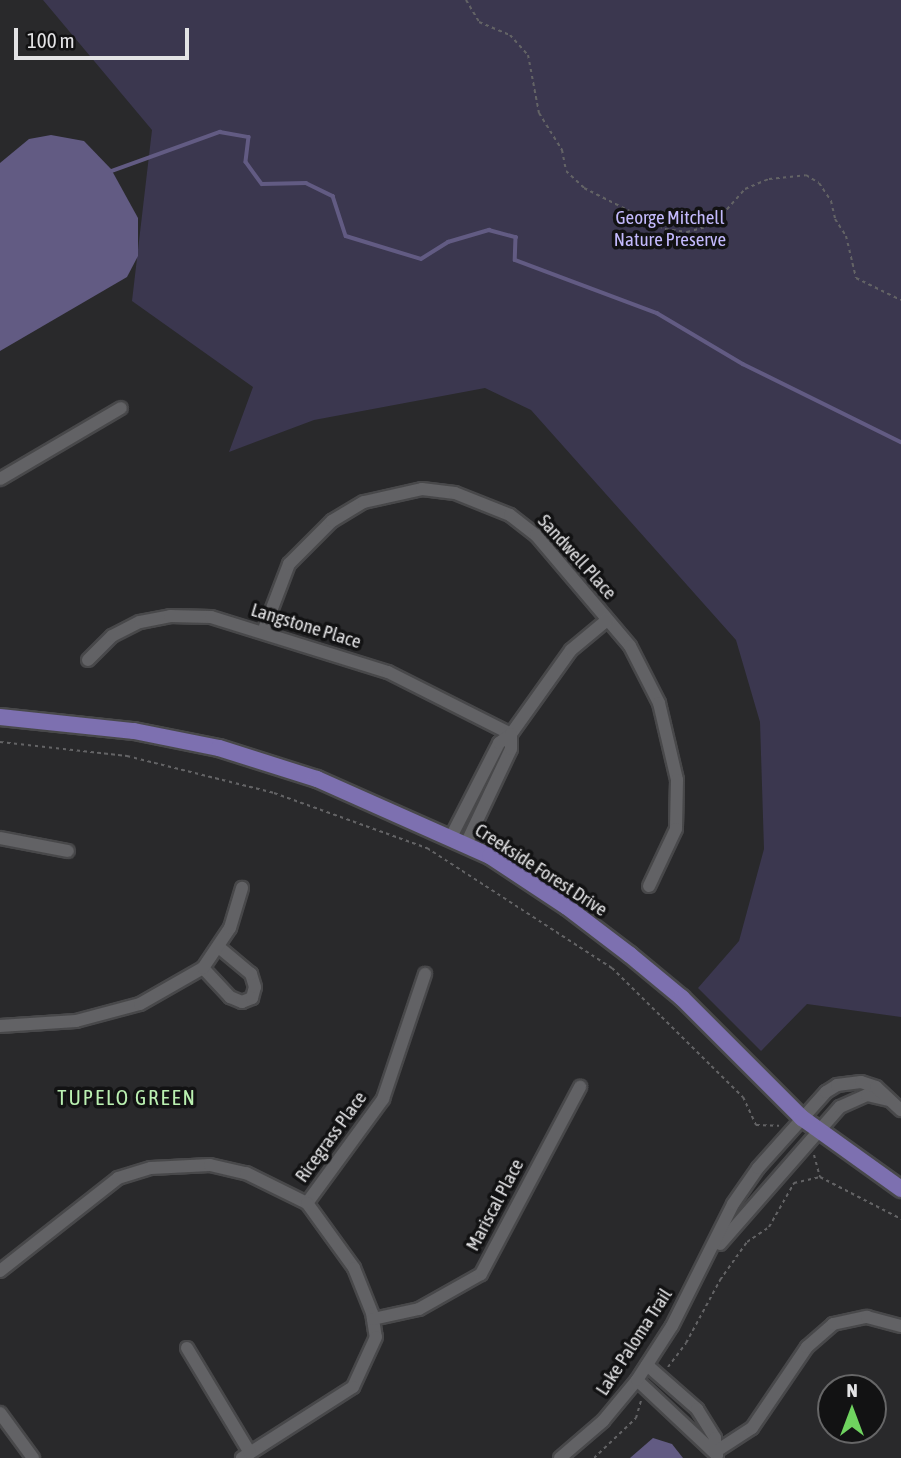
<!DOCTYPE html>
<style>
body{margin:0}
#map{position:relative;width:901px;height:1458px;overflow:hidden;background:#29292b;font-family:"Asap Condensed",sans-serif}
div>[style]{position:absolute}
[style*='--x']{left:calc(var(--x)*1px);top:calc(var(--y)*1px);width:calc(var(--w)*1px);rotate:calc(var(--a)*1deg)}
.green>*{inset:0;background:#3b374f}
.water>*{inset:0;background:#625b83}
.stream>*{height:3.5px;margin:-1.75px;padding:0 1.75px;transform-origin:1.75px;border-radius:1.75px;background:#625b83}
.path>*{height:2px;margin-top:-1px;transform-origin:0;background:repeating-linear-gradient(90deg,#636365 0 3.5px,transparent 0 7px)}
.roads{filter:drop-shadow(2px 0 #48484a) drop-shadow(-2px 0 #48484a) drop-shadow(0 2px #48484a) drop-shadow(0 -2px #48484a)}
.minor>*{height:12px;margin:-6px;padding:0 6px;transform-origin:6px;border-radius:6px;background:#626265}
.major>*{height:16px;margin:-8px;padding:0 8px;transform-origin:8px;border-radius:8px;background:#7d70b0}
span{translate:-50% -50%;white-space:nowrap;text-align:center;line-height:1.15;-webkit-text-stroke:7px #121213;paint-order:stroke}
.park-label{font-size:19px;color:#c4bafd}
.street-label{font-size:19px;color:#e3e3e5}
.neighbourhood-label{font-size:21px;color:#baf0b1;letter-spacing:2px}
.north{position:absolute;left:817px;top:1374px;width:70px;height:70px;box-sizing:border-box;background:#121213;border:2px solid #666667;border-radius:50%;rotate:0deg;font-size:19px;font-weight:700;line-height:28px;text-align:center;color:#e3e3e5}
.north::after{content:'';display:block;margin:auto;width:24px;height:32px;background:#6fd35f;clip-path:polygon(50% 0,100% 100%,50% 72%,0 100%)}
.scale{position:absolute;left:14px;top:28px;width:175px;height:32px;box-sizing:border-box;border:4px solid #e3e3e5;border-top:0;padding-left:9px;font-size:21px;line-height:24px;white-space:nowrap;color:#e3e3e5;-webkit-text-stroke:5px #121213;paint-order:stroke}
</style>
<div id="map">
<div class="green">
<div style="clip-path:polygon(43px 0,901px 0,901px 1017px,807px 1004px,761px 1051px,698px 988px,739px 941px,764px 849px,760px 722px,736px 640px,531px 410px,485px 388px,314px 420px,229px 452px,253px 387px,132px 301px,152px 130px)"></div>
</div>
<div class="water">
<div style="clip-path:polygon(51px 135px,84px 141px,111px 169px,138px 218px,138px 256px,127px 277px,0 351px,0 163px,29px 139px)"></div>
<div style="clip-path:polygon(653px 1438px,672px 1444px,683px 1458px,630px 1458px)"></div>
</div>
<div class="stream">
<div style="--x:112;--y:171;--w:115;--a:-19.9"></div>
<div style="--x:220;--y:132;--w:29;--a:10"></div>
<div style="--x:249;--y:137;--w:25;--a:97"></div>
<div style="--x:246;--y:162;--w:27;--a:54"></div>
<div style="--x:262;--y:184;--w:44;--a:-1.3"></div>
<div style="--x:306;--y:183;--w:30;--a:26"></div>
<div style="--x:333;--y:196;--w:42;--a:72"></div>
<div style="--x:346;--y:236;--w:78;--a:17"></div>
<div style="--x:421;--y:259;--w:32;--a:-32"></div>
<div style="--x:448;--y:242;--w:43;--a:-16.3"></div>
<div style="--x:489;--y:230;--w:28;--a:15"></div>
<div style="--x:516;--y:237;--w:23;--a:92"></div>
<div style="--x:515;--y:260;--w:152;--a:20.5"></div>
<div style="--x:657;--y:313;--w:100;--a:30.7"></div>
<div style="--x:743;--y:364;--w:176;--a:26.3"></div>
</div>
<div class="path">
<div style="--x:466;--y:0;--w:26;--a:59"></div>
<div style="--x:479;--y:22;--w:34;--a:23"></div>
<div style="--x:510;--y:35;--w:27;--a:48"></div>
<div style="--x:528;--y:55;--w:59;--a:79.3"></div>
<div style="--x:539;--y:113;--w:44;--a:58.1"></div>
<div style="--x:562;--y:150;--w:21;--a:79"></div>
<div style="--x:566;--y:171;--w:25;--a:43"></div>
<div style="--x:584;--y:188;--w:91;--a:26.8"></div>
<div style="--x:665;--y:229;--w:22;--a:8"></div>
<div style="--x:687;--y:232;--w:27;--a:-15"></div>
<div style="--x:713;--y:225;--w:48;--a:-48.4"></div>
<div style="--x:745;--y:189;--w:26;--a:-23"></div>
<div style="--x:769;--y:179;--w:37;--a:-6"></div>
<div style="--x:806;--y:175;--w:15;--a:32"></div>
<div style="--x:819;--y:183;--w:22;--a:56"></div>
<div style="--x:831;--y:201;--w:18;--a:77"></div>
<div style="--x:835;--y:219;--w:20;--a:57"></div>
<div style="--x:846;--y:236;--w:43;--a:76.6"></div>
<div style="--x:856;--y:278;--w:50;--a:26.1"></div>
<div style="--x:0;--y:742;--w:128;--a:6.3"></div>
<div style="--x:127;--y:756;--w:152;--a:14.1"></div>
<div style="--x:274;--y:793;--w:163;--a:19.8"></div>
<div style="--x:427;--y:848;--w:221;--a:33"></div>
<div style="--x:612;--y:968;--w:184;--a:44.6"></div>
<div style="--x:743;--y:1097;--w:31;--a:65"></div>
<div style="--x:756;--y:1125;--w:23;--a:2"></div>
<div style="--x:814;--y:1155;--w:23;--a:75"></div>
<div style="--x:668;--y:1367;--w:30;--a:-53"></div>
<div style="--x:686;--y:1343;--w:72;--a:-61.6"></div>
<div style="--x:720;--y:1280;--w:47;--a:-54.6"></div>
<div style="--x:747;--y:1242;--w:27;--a:-34"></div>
<div style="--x:769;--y:1227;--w:51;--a:-60.4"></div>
<div style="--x:794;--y:1183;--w:27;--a:-13"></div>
<div style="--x:820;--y:1177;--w:91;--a:27.4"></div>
<div style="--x:594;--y:1458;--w:58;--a:-43.6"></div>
<div style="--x:636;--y:1418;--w:18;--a:-74"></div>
</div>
<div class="roads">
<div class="minor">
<div style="--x:0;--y:479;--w:140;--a:-30.4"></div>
<div style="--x:263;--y:632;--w:73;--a:-69.1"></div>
<div style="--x:289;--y:564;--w:61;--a:-45"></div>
<div style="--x:332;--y:521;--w:37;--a:-31"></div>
<div style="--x:364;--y:502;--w:59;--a:-12.6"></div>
<div style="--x:422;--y:489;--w:33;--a:7"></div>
<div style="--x:455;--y:493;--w:59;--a:21.8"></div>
<div style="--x:510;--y:515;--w:33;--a:38"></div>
<div style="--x:536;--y:535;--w:145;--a:49.7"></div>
<div style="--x:630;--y:646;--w:64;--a:63"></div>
<div style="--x:659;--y:703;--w:79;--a:76.8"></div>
<div style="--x:677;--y:780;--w:49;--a:91.2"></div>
<div style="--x:676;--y:829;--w:63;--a:115.3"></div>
<div style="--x:88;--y:660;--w:34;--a:-45"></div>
<div style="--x:112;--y:636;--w:31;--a:-27"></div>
<div style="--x:140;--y:622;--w:31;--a:-11"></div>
<div style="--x:170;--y:616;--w:41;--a:1.4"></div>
<div style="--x:211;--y:617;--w:185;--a:17.3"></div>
<div style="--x:388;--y:672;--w:138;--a:26.8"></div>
<div style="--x:451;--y:837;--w:106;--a:-62.9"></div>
<div style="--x:499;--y:743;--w:15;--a:-37"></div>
<div style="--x:511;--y:734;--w:103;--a:-54.5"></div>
<div style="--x:571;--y:650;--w:47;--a:-39.8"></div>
<div style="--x:0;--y:838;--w:69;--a:10.8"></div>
<div style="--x:466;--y:844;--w:105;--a:-64.7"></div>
<div style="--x:511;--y:749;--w:15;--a:-90"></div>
<div style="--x:203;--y:968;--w:40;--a:47"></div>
<div style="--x:230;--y:997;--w:13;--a:23"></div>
<div style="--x:242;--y:1002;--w:11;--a:-22"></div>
<div style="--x:252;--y:998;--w:11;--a:-75"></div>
<div style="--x:255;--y:987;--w:14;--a:-107"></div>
<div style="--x:251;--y:974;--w:40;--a:-140"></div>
<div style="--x:0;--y:1026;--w:76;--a:-3.8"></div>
<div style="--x:76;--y:1021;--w:66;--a:-14.9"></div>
<div style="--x:140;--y:1004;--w:73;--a:-29.7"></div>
<div style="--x:203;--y:968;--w:48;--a:-56"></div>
<div style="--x:230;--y:928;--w:42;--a:-73.3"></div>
<div style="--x:307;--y:1203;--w:129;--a:-53.8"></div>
<div style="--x:383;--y:1099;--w:132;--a:-71.4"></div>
<div style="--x:720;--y:1244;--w:182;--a:-48.8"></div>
<div style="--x:840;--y:1107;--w:30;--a:-24"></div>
<div style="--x:867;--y:1095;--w:22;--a:13"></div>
<div style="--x:0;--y:1271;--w:150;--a:-38.2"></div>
<div style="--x:118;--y:1178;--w:34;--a:-17"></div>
<div style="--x:151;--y:1168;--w:59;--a:-2.9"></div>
<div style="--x:210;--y:1165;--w:37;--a:13"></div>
<div style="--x:246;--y:1173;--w:68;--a:26.2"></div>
<div style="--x:307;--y:1203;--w:80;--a:54.1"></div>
<div style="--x:354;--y:1268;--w:48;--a:68.2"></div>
<div style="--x:372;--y:1313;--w:24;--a:81"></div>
<div style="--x:376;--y:1337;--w:55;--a:114.7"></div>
<div style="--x:353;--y:1387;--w:132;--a:147.4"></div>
<div style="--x:373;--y:1319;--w:47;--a:-12.3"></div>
<div style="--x:419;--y:1309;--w:71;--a:-29.4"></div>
<div style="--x:481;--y:1274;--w:212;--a:-62.1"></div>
<div style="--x:187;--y:1348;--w:122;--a:59"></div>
<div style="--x:647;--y:1365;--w:67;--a:41.3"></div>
<div style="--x:697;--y:1409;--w:34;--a:58"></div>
<div style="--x:715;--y:1438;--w:14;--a:90"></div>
<div style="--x:637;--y:1380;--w:110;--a:43.2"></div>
<div style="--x:0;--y:1413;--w:56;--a:53.7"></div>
<div style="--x:715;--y:1452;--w:44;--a:-33"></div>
<div style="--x:752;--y:1428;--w:98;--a:-55.8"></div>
<div style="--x:807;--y:1347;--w:35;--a:-41"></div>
<div style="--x:833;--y:1324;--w:35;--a:-12"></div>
<div style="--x:867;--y:1317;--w:35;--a:15"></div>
<div style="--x:560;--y:1458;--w:57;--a:-40.7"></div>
<div style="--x:603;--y:1421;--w:53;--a:-50.3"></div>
<div style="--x:637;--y:1380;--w:64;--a:-57.1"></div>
<div style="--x:672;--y:1326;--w:136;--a:-63.4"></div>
<div style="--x:733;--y:1204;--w:44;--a:-55.2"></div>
<div style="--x:758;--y:1168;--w:102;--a:-48.2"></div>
<div style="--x:826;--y:1092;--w:13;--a:-32"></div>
<div style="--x:837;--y:1085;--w:24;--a:-7"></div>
<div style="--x:861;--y:1082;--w:16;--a:18"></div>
<div style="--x:876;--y:1087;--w:34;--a:43"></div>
</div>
<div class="major">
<div style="--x:0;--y:717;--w:135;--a:6"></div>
<div style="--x:134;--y:731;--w:87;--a:11.3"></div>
<div style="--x:219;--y:748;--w:103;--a:17.6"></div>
<div style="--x:317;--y:779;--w:189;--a:24"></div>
<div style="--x:490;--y:856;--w:92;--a:33.5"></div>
<div style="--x:567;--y:907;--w:79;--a:37.3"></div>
<div style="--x:630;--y:955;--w:67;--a:39.6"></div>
<div style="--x:682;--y:998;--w:170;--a:45"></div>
<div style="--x:802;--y:1118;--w:122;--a:35.6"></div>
</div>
</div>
<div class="park-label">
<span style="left:670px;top:229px">George Mitchell<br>Nature Preserve</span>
</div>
<div class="street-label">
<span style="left:577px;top:557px;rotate:48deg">Sandwell Place</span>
<span style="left:306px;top:626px;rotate:17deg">Langstone Place</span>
<span style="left:541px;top:870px;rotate:33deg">Creekside Forest Drive</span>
<span style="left:331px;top:1137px;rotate:-54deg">Ricegrass Place</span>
<span style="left:495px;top:1205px;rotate:-62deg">Mariscal Place</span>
<span style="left:634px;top:1342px;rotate:-57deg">Lake Paloma Trail</span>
</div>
<div class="neighbourhood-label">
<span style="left:127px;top:1097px">TUPELO GREEN</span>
</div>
<div class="north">N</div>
<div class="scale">100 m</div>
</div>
